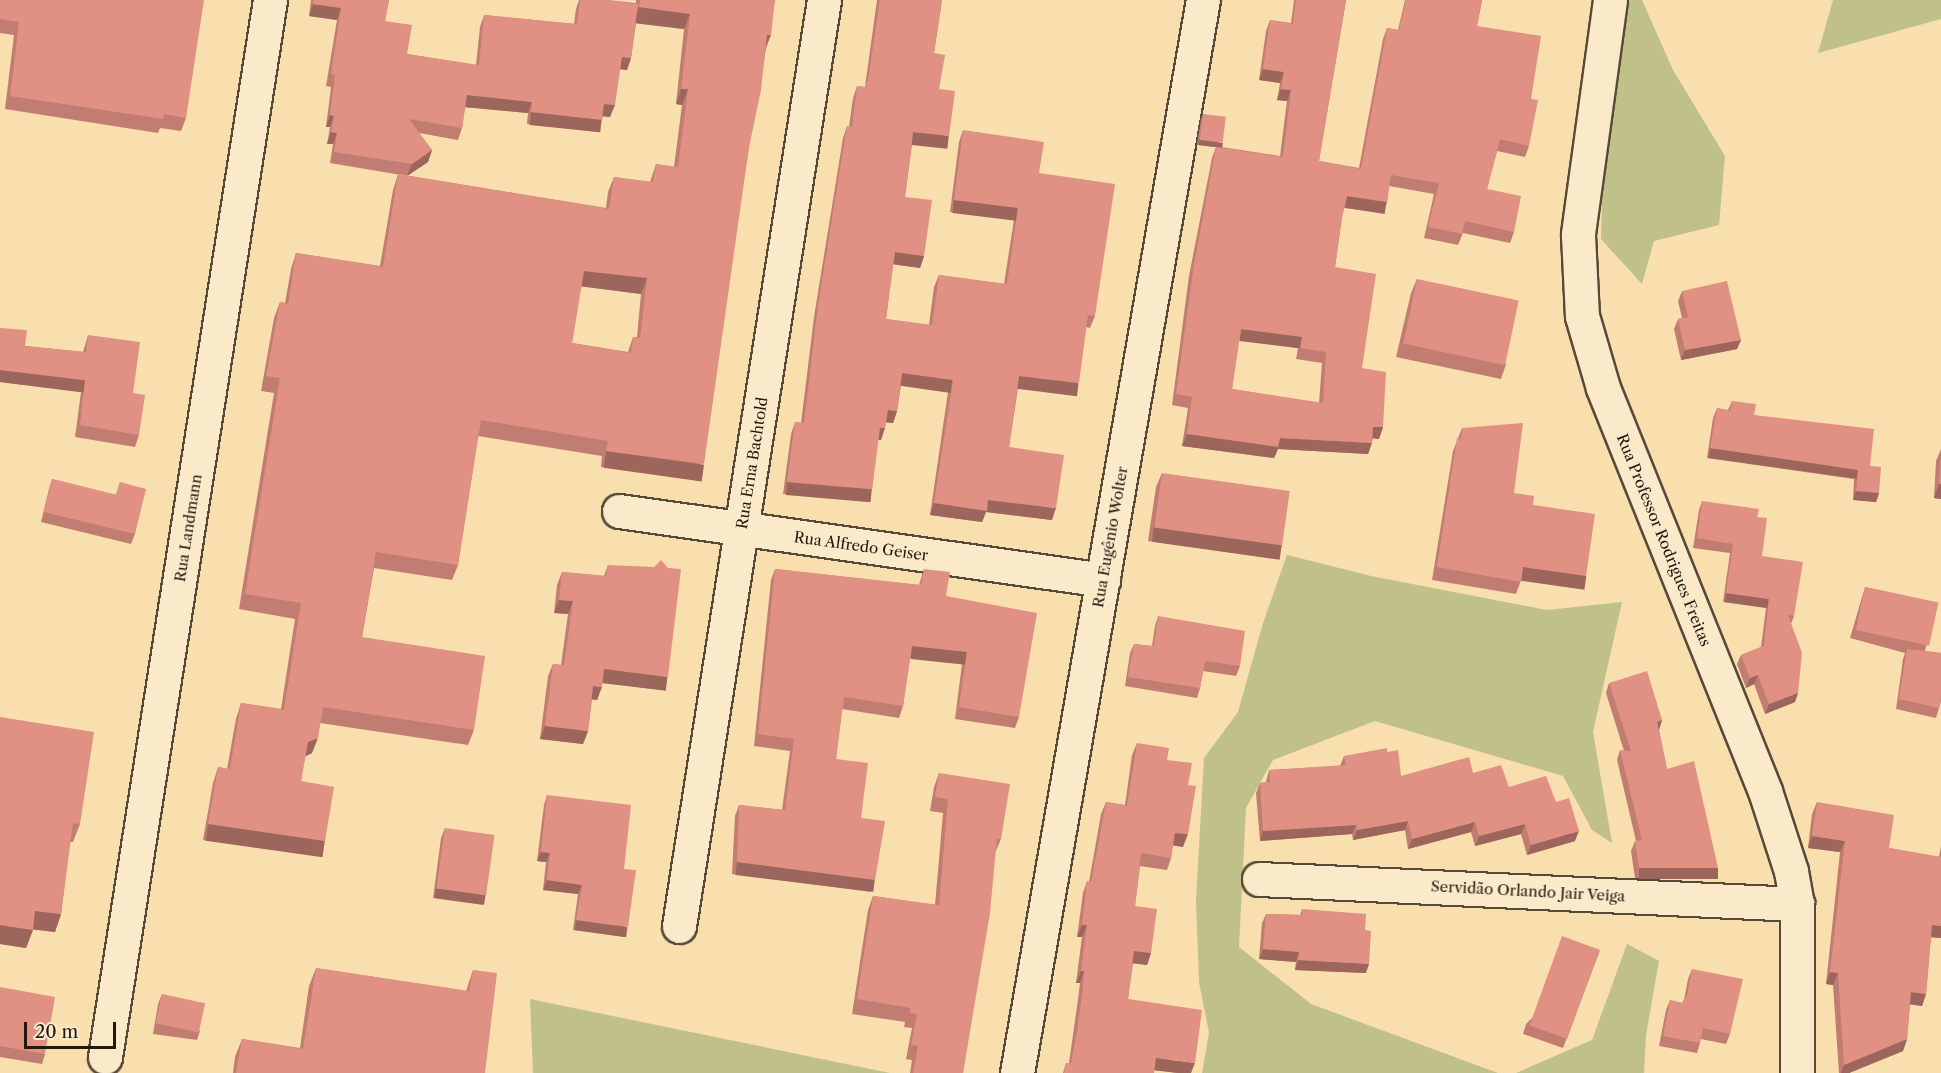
<!DOCTYPE html>
<meta charset="utf-8">
<style>
body{margin:0}
#map{position:relative;width:1941px;height:1073px;overflow:hidden;background:#f9deae;font-family:"Libre Caslon Text",serif}
div>[style]{position:absolute}
[style*='--x']{left:calc(var(--x)*1px);top:calc(var(--y)*1px);width:calc(var(--w)*1px);rotate:calc(var(--a)*1deg)}
.green>*{inset:0;background:#bfc189}
.roads{filter:drop-shadow(2px 0 #584a38) drop-shadow(-2px 0 #584a38) drop-shadow(0 2px #584a38) drop-shadow(0 -2px #584a38)}
.minor>*{height:33px;margin:-16.5px;padding:0 16.5px;transform-origin:16.5px;border-radius:16.5px;background:#fbeaca}
.tertiary>*{height:33px;margin:-16.5px;padding:0 16.5px;transform-origin:16.5px;border-radius:16.5px;background:#fbeaca}
.wall>*{inset:0;background:#c17d71}
.shaded-wall>*{inset:0;background:#9d665c;transform-origin:0 0}
.building>*{inset:0;background:#e09183;transform-origin:0 0}
span{translate:-50% -50%;white-space:nowrap;text-align:center;line-height:1.15;-webkit-text-stroke:4.5px #fbeaca;paint-order:stroke}
.street-label{font-size:15px;color:#221810}
.scale{position:absolute;left:24px;top:1022px;width:92px;height:27px;box-sizing:border-box;border:3px solid #221810;border-top:0;padding-left:8px;font-size:18px;line-height:21px;white-space:nowrap;color:#221810;-webkit-text-stroke:4px #fbeaca;paint-order:stroke}
</style>
<div id="map">
<div class="green">
<div style="clip-path:polygon(1621px 0,1642px 0,1673px 70px,1725px 156px,1719px 225px,1654px 241px,1642px 284px,1601px 239px,1603px 163px)"></div>
<div style="clip-path:polygon(1833px 0,1941px 0,1941px 19px,1818px 53px)"></div>
<div style="clip-path:polygon(1287px 555px,1371px 576px,1547px 610px,1622px 602px,1593px 732px,1612px 843px,1592px 830px,1563px 776px,1375px 721px,1273px 760px,1246px 808px,1239px 947px,1311px 1004px,1498px 1073px,1202px 1073px,1209px 1033px,1199px 982px,1196px 901px,1204px 758px,1238px 712px,1263px 623px)"></div>
<div style="clip-path:polygon(1627px 944px,1659px 961px,1646px 1035px,1644px 1073px,1516px 1073px,1592px 1040px)"></div>
<div style="clip-path:polygon(530px 999px,890px 1073px,533px 1073px)"></div>
</div>
<div class="roads">
<div class="minor">
<div style="--x:1610;--y:0;--w:237;--a:97.8"></div>
<div style="--x:1578;--y:235;--w:81;--a:87.2"></div>
<div style="--x:1582;--y:316;--w:75;--a:73.7"></div>
<div style="--x:1603;--y:388;--w:434;--a:68.1"></div>
<div style="--x:1765;--y:791;--w:84;--a:72"></div>
<div style="--x:1791;--y:871;--w:34;--a:80"></div>
<div style="--x:1797;--y:904;--w:169;--a:90"></div>
<div style="--x:619;--y:511;--w:489;--a:8.1"></div>
<div style="--x:1259;--y:879;--w:539;--a:2.66"></div>
<div style="--x:679;--y:926;--w:937;--a:-81.1"></div>
<div style="--x:105;--y:1057;--w:1070;--a:-81.13"></div>
</div>
<div class="tertiary">
<div style="--x:1017;--y:1073;--w:1089;--a:-80.17"></div>
</div>
</div>
<div class="wall">
<div style="clip-path:polygon(0 0,186px 118px,181px 131px,160px 128px,158px 133px,5px 109px,14px 35px,0 33px)"></div>
<div style="clip-path:polygon(evenodd,311px 0,389px 0,385px 21px,407px 54px,476px 65px,480px 27px,484px 15px,574px 24px,576px 9px,579px 0,607px 0,636px 3px,636px 0,775px 0,766px 49px,749px 147px,698px 479px,601px 467px,602px 456px,478px 436px,458px 565px,452px 580px,374px 568px,362px 637px,474px 730px,468px 745px,320px 723px,312px 753px,305px 756px,301px 781px,319px 856px,203px 840px,213px 783px,218px 767px,227px 769px,236px 719px,241px 703px,281px 709px,295px 619px,239px 609px,274px 393px,261px 391px,274px 318px,280px 302px,285px 303px,291px 269px,296px 253px,380px 266px,393px 190px,398px 174px,606px 208px,608px 192px,614px 177px,650px 182px,656px 164px,674px 167px,682px 105px,676px 104px,684px 29px,636px 23px,631px 58px,627px 70px,620px 69px,610px 117px,603px 116px,598px 132px,527px 124px,528px 113px,465px 107px,462px 128px,458px 140px,419px 133px,432px 150px,428px 162px,407px 176px,330px 163px,333px 144px,327px 144px,330px 127px,326px 127px,331px 87px,326px 86px,337px 20px,309px 16px,311px 0,581px 286px,641px 294px,637px 337px,633px 337px,628px 352px,572px 343px,581px 286px)"></div>
<div style="clip-path:polygon(877px 0,942px 0,934px 53px,939px 89px,945px 148px,912px 144px,905px 197px,924px 256px,920px 268px,893px 264px,886px 319px,929px 325px,934px 287px,939px 275px,1004px 284px,1014px 220px,950px 212px,959px 142px,963px 130px,1039px 173px,1095px 316px,1090px 328px,1086px 327px,1075px 395px,1018px 388px,1009px 447px,1052px 520px,986px 512px,982px 522px,930px 515px,948px 392px,901px 385px,897px 411px,893px 423px,886px 422px,881px 440px,878px 440px,872px 489px,868px 501px,783px 494px,791px 434px,795px 422px,801px 423px,814px 317px,843px 138px,847px 126px,849px 127px,853px 98px,857px 86px,865px 87px)"></div>
<div style="clip-path:polygon(evenodd,1294px 0,1346px 0,1319px 161px,1359px 168px,1383px 39px,1387px 28px,1398px 30px,1405px 0,1482px 0,1477px 26px,1531px 99px,1529px 146px,1525px 157px,1497px 151px,1487px 189px,1514px 232px,1510px 243px,1463px 233px,1458px 245px,1424px 238px,1434px 194px,1389px 186px,1387px 202px,1383px 213px,1344px 208px,1342px 217px,1335px 267px,1362px 368px,1383px 427px,1379px 439px,1373px 438px,1368px 454px,1278px 449px,1274px 458px,1182px 446px,1188px 408px,1172px 405px,1189px 276px,1212px 158px,1216px 147px,1197px 145px,1201px 119px,1203px 114px,1221px 147px,1280px 156px,1287px 101px,1277px 100px,1280px 83px,1259px 80px,1266px 31px,1270px 20px,1291px 23px,1294px 0,1239px 340px,1298px 348px,1296px 359px,1322px 363px,1319px 403px,1232px 389px,1239px 340px)"></div>
<div style="clip-path:polygon(1417px 279px,1506px 364px,1501px 379px,1396px 357px,1411px 293px)"></div>
<div style="clip-path:polygon(1682px 291px,1741px 340px,1737px 349px,1681px 360px,1674px 329px,1678px 319px,1682px 318px,1678px 301px)"></div>
<div style="clip-path:polygon(0 328px,25px 346px,83px 352px,88px 335px,133px 393px,139px 435px,135px 447px,75px 437px,81px 392px,0 382px)"></div>
<div style="clip-path:polygon(1732px 401px,1754px 415px,1870px 466px,1879px 493px,1876px 502px,1853px 500px,1854px 479px,1707px 458px,1713px 418px,1717px 408px,1728px 410px)"></div>
<div style="clip-path:polygon(1462px 428px,1514px 493px,1533px 505px,1586px 576px,1581px 589px,1521px 580px,1516px 594px,1432px 580px,1453px 451px)"></div>
<div style="clip-path:polygon(1941px 449px,1941px 499px,1934px 498px,1936px 461px)"></div>
<div style="clip-path:polygon(1162px 473px,1282px 545px,1277px 559px,1148px 541px,1156px 487px)"></div>
<div style="clip-path:polygon(52px 479px,116px 495px,120px 482px,135px 534px,131px 544px,41px 522px,49px 489px)"></div>
<div style="clip-path:polygon(1702px 501px,1757px 517px,1762px 556px,1794px 616px,1791px 624px,1798px 693px,1795px 702px,1765px 714px,1754px 684px,1746px 688px,1737px 664px,1741px 655px,1761px 647px,1766px 608px,1723px 602px,1730px 553px,1693px 548px,1699px 510px)"></div>
<div style="clip-path:polygon(608px 565px,663px 690px,602px 683px,597px 700px,592px 699px,588px 731px,583px 744px,540px 739px,548px 676px,553px 664px,561px 665px,568px 614px,554px 613px,557px 585px,562px 572px,604px 576px)"></div>
<div style="clip-path:polygon(775px 569px,919px 585px,924px 569px,946px 596px,1019px 717px,1015px 728px,955px 719px,962px 664px,910px 658px,903px 706px,899px 718px,842px 709px,836px 759px,861px 818px,871px 892px,732px 874px,735px 816px,739px 805px,782px 810px,790px 751px,754px 746px,771px 580px)"></div>
<div style="clip-path:polygon(1865px 587px,1938px 603px,1925px 651px,1941px 653px,1941px 701px,1936px 718px,1896px 709px,1903px 659px,1905px 653px,1850px 638px)"></div>
<div style="clip-path:polygon(1158px 616px,1240px 666px,1236px 676px,1203px 671px,1200px 688px,1197px 698px,1125px 686px,1130px 653px,1134px 644px,1152px 646px,1155px 626px)"></div>
<div style="clip-path:polygon(1609px 683px,1662px 720px,1659px 730px,1667px 769px,1714px 878px,1635px 878px,1631px 851px,1635px 841px,1636px 841px,1617px 760px,1620px 750px,1624px 751px,1606px 693px)"></div>
<div style="clip-path:polygon(0 717px,80px 824px,73px 842px,70px 842px,61px 914px,55px 932px,33px 929px,26px 948px,0 944px)"></div>
<div style="clip-path:polygon(1137px 743px,1167px 760px,1188px 785px,1183px 847px,1173px 845px,1171px 858px,1167px 870px,1140px 866px,1135px 906px,1151px 953px,1147px 965px,1133px 963px,1128px 999px,1178px 1073px,1154px 1070px,1154px 1073px,1063px 1073px,1066px 1063px,1069px 1063px,1078px 999px,1080px 983px,1076px 983px,1082px 937px,1077px 937px,1083px 893px,1087px 881px,1089px 882px,1101px 814px,1106px 802px,1125px 805px,1132px 755px)"></div>
<div style="clip-path:polygon(1387px 752px,1401px 776px,1473px 773px,1509px 787px,1556px 802px,1575px 841px,1527px 855px,1521px 834px,1475px 846px,1471px 832px,1408px 849px,1405px 830px,1353px 840px,1352px 834px,1260px 841px,1256px 793px,1260px 783px,1266px 782px,1269px 770px,1340px 766px,1344px 756px)"></div>
<div style="clip-path:polygon(939px 773px,1001px 839px,995px 853px,963px 1073px,910px 1073px,912px 1060px,906px 1059px,912px 1028px,904px 1027px,905px 1022px,852px 1014px,868px 910px,873px 896px,935px 905px,943px 813px,930px 811px,934px 787px)"></div>
<div style="clip-path:polygon(547px 795px,624px 869px,625px 937px,573px 930px,578px 894px,543px 890px,546px 862px,537px 861px,544px 805px)"></div>
<div style="clip-path:polygon(1817px 802px,1889px 848px,1939px 857px,1941px 846px,1941px 938px,1931px 937px,1926px 994px,1922px 1006px,1910px 1004px,1907px 1039px,1903px 1051px,1849px 1073px,1839px 1073px,1833px 985px,1826px 984px,1840px 852px,1808px 848px,1812px 814px)"></div>
<div style="clip-path:polygon(445px 828px,483px 905px,433px 898px,441px 838px)"></div>
<div style="clip-path:polygon(1302px 909px,1365px 930px,1366px 973px,1295px 970px,1296px 962px,1259px 959px,1262px 923px,1266px 914px,1300px 915px)"></div>
<div style="clip-path:polygon(1600px 950px,1563px 1048px,1523px 1034px,1526px 1024px)"></div>
<div style="clip-path:polygon(316px 968px,466px 991px,473px 970px,485px 1073px,233px 1073px,235px 1057px,242px 1039px,300px 1048px,309px 986px)"></div>
<div style="clip-path:polygon(1692px 969px,1730px 1034px,1726px 1044px,1701px 1039px,1697px 1053px,1659px 1046px,1666px 1010px,1670px 1000px,1682px 1003px,1684px 1000px,1688px 979px)"></div>
<div style="clip-path:polygon(0 987px,45px 1054px,42px 1064px,0 1057px)"></div>
<div style="clip-path:polygon(162px 994px,200px 1031px,197px 1040px,153px 1034px,158px 1004px)"></div>
</div>
<div class="shaded-wall">
<div style="clip-path:polygon(313px 4px,341px 8px,337px 20px,309px 16px)"></div>
<div style="clip-path:polygon(639px 7px,690px 14px,684px 29px,633px 23px)"></div>
<div style="clip-path:polygon(767px 35px,771px 35px,765px 50px)"></div>
<div style="clip-path:polygon(622px 57px,631px 58px,627px 70px,617px 69px)"></div>
<div style="clip-path:polygon(1263px 69px,1284px 72px,1280px 83px,1259px 80px)"></div>
<div style="clip-path:polygon(681px 89px,688px 89px,682px 105px,676px 104px)"></div>
<div style="clip-path:polygon(1281px 89px,1291px 90px,1287px 101px,1277px 100px)"></div>
<div style="clip-path:polygon(467px 95px,532px 102px,528px 113px,463px 107px)"></div>
<div style="clip-path:polygon(604px 104px,615px 105px,610px 117px,600px 116px)"></div>
<div style="left:531px;top:112px;width:71px;height:13px;rotate:6deg"></div>
<div style="clip-path:polygon(330px 115px,334px 116px,330px 127px,326px 127px)"></div>
<div style="clip-path:polygon(331px 132px,337px 133px,333px 144px,327px 144px)"></div>
<div style="left:913px;top:132px;width:36px;height:13px;rotate:6deg"></div>
<div style="left:1199px;top:140px;width:24px;height:5px;rotate:7deg"></div>
<div style="clip-path:polygon(432px 150px,428px 162px,407px 176px,412px 164px)"></div>
<div style="left:1347px;top:196px;width:40px;height:12px;rotate:9deg"></div>
<div style="left:954px;top:200px;width:64px;height:13px;rotate:7deg"></div>
<div style="clip-path:polygon(895px 252px,924px 256px,920px 268px,891px 264px)"></div>
<div style="clip-path:polygon(584px 271px,647px 278px,641px 294px,578px 286px)"></div>
<div style="left:1241px;top:329px;width:62px;height:12px;rotate:7deg"></div>
<div style="clip-path:polygon(1741px 340px,1737px 349px,1681px 360px,1685px 350px)"></div>
<div style="left:0;top:370px;width:86px;height:12px;rotate:7deg"></div>
<div style="left:902px;top:373px;width:51px;height:13px;rotate:8deg"></div>
<div style="left:1019px;top:376px;width:60px;height:13px;rotate:7deg"></div>
<div style="clip-path:polygon(888px 410px,897px 411px,893px 423px,883px 422px)"></div>
<div style="clip-path:polygon(1373px 427px,1383px 427px,1379px 439px,1369px 438px)"></div>
<div style="clip-path:polygon(880px 428px,885px 428px,881px 440px,876px 439px)"></div>
<div style="clip-path:polygon(1187px 434px,1280px 438px,1372px 443px,1368px 454px,1278px 449px,1274px 458px,1182px 446px)"></div>
<div style="left:1710px;top:448px;width:150px;height:10px;rotate:8deg"></div>
<div style="left:606px;top:451px;width:99px;height:17px;rotate:8deg"></div>
<div style="left:787px;top:482px;width:85px;height:13px;rotate:5deg"></div>
<div style="clip-path:polygon(1939px 484px,1941px 484px,1941px 499px,1934px 498px)"></div>
<div style="clip-path:polygon(1856px 491px,1879px 493px,1876px 502px,1853px 500px)"></div>
<div style="clip-path:polygon(988px 500px,1056px 508px,1052px 520px,986px 512px,982px 522px,930px 515px,934px 503px)"></div>
<div style="left:1154px;top:527px;width:129px;height:15px;rotate:8deg"></div>
<div style="left:1523px;top:567px;width:64px;height:14px;rotate:8deg"></div>
<div style="left:1726px;top:593px;width:43px;height:9px;rotate:8deg"></div>
<div style="clip-path:polygon(559px 600px,573px 601px,568px 614px,554px 613px)"></div>
<div style="left:912px;top:646px;width:55px;height:13px;rotate:6deg"></div>
<div style="left:604px;top:669px;width:64px;height:14px;rotate:7deg"></div>
<div style="clip-path:polygon(1758px 675px,1754px 684px,1746px 688px,1750px 678px)"></div>
<div style="clip-path:polygon(593px 686px,602px 687px,597px 700px,589px 699px)"></div>
<div style="clip-path:polygon(1798px 693px,1795px 702px,1765px 714px,1769px 704px)"></div>
<div style="clip-path:polygon(1662px 720px,1659px 730px,1657px 722px)"></div>
<div style="clip-path:polygon(545px 726px,588px 731px,583px 744px,540px 739px)"></div>
<div style="clip-path:polygon(318px 738px,312px 753px,302px 758px,308px 742px)"></div>
<div style="clip-path:polygon(1408px 821px,1405px 830px,1353px 840px,1357px 830px)"></div>
<div style="clip-path:polygon(1475px 822px,1471px 832px,1408px 849px,1412px 839px)"></div>
<div style="left:208px;top:824px;width:118px;height:17px;rotate:8deg"></div>
<div style="clip-path:polygon(1525px 824px,1521px 834px,1475px 846px,1479px 836px)"></div>
<div style="clip-path:polygon(1356px 825px,1352px 834px,1260px 841px,1263px 831px)"></div>
<div style="clip-path:polygon(1579px 831px,1575px 841px,1527px 855px,1531px 845px)"></div>
<div style="clip-path:polygon(1175px 833px,1188px 834px,1183px 847px,1170px 845px)"></div>
<div style="clip-path:polygon(1812px 836px,1845px 841px,1840px 852px,1808px 848px)"></div>
<div style="clip-path:polygon(541px 852px,550px 853px,546px 862px,537px 861px)"></div>
<div style="left:737px;top:862px;width:139px;height:13px;rotate:7deg"></div>
<div style="left:1639px;top:868px;width:79px;height:11px"></div>
<div style="clip-path:polygon(547px 880px,582px 885px,578px 894px,543px 890px)"></div>
<div style="left:436px;top:888px;width:50px;height:10px;rotate:8deg"></div>
<div style="clip-path:polygon(35px 911px,61px 914px,55px 932px,29px 929px)"></div>
<div style="left:576px;top:920px;width:52px;height:10px;rotate:8deg"></div>
<div style="clip-path:polygon(0 925px,33px 930px,26px 948px,0 944px)"></div>
<div style="clip-path:polygon(1082px 925px,1087px 925px,1082px 937px,1077px 937px)"></div>
<div style="clip-path:polygon(1932px 925px,1941px 926px,1941px 938px,1928px 937px)"></div>
<div style="clip-path:polygon(1263px 949px,1299px 952px,1296px 962px,1259px 959px)"></div>
<div style="clip-path:polygon(1134px 951px,1151px 953px,1147px 965px,1130px 963px)"></div>
<div style="clip-path:polygon(1298px 960px,1369px 964px,1366px 973px,1295px 970px)"></div>
<div style="clip-path:polygon(1081px 971px,1084px 971px,1080px 983px,1076px 983px)"></div>
<div style="clip-path:polygon(1830px 972px,1838px 973px,1833px 985px,1826px 984px)"></div>
<div style="clip-path:polygon(1911px 992px,1926px 994px,1922px 1006px,1907px 1004px)"></div>
<div style="clip-path:polygon(1907px 1039px,1903px 1051px,1849px 1073px,1841px 1073px,1844px 1065px)"></div>
<div style="clip-path:polygon(1156px 1058px,1195px 1063px,1191px 1073px,1178px 1073px,1152px 1070px)"></div>
</div>
<div class="building">
<div style="clip-path:polygon(0 0,204px 0,186px 118px,164px 114px,163px 119px,10px 96px,19px 22px,0 19px)"></div>
<div style="clip-path:polygon(314px 0,389px 0,385px 21px,412px 25px,407px 54px,479px 65px,484px 15px,577px 24px,580px 0,607px 0,638px 4px,631px 58px,622px 57px,615px 105px,604px 104px,602px 120px,531px 112px,532px 102px,467px 95px,462px 128px,409px 119px,432px 150px,412px 164px,334px 152px,337px 133px,331px 132px,334px 116px,330px 115px,335px 75px,331px 74px,341px 8px,313px 4px)"></div>
<div style="clip-path:polygon(evenodd,640px 0,775px 0,771px 35px,767px 35px,761px 90px,749px 147px,704px 464px,606px 451px,608px 441px,481px 420px,458px 565px,376px 552px,362px 637px,485px 656px,474px 730px,323px 707px,318px 738px,308px 742px,301px 781px,334px 787px,325px 841px,208px 824px,218px 767px,230px 769px,241px 703px,284px 710px,301px 603px,245px 594px,280px 378px,266px 376px,280px 302px,288px 304px,296px 253px,383px 267px,398px 174px,609px 209px,614px 177px,653px 182px,656px 164px,678px 167px,688px 89px,681px 89px,690px 14px,639px 7px,640px 0,584px 271px,647px 278px,640px 338px,633px 337px,631px 353px,572px 343px,584px 271px)"></div>
<div style="clip-path:polygon(880px 0,942px 0,934px 53px,945px 55px,939px 89px,955px 91px,949px 136px,913px 132px,905px 197px,932px 200px,924px 256px,895px 252px,886px 319px,932px 325px,939px 275px,1007px 284px,1018px 208px,954px 200px,963px 130px,1044px 142px,1039px 173px,1115px 184px,1095px 316px,1088px 315px,1079px 383px,1019px 376px,1009px 447px,1064px 455px,1056px 508px,988px 500px,987px 511px,934px 503px,953px 380px,902px 373px,897px 411px,888px 410px,885px 428px,880px 428px,872px 489px,787px 482px,795px 422px,804px 423px,818px 305px,847px 126px,852px 127px,857px 86px,865px 87px,868px 80px)"></div>
<div style="clip-path:polygon(evenodd,1296px 0,1346px 0,1319px 161px,1361px 169px,1387px 28px,1399px 30px,1406px 0,1482px 0,1477px 26px,1541px 36px,1531px 99px,1538px 100px,1529px 146px,1500px 139px,1487px 189px,1521px 196px,1514px 232px,1465px 221px,1462px 234px,1428px 227px,1439px 183px,1391px 175px,1387px 202px,1347px 196px,1342px 217px,1335px 267px,1376px 274px,1362px 368px,1386px 372px,1383px 427px,1373px 427px,1372px 443px,1280px 438px,1278px 447px,1187px 434px,1192px 397px,1176px 394px,1194px 264px,1216px 147px,1283px 157px,1291px 90px,1281px 89px,1284px 72px,1263px 69px,1270px 20px,1293px 24px,1296px 0,1241px 329px,1302px 337px,1300px 348px,1326px 352px,1323px 403px,1232px 389px,1241px 329px)"></div>
<div style="left:1203px;top:114px;width:23px;height:26px;rotate:7deg"></div>
<div style="left:1417px;top:279px;width:104px;height:66px;rotate:12deg"></div>
<div style="clip-path:polygon(1727px 281px,1741px 340px,1685px 350px,1678px 319px,1688px 317px,1682px 291px)"></div>
<div style="clip-path:polygon(0 328px,27px 330px,25px 346px,86px 352px,88px 335px,140px 342px,133px 393px,145px 395px,139px 435px,80px 425px,85px 380px,0 370px)"></div>
<div style="clip-path:polygon(1732px 401px,1756px 404px,1754px 415px,1874px 429px,1870px 466px,1881px 467px,1879px 493px,1856px 491px,1858px 470px,1710px 448px,1717px 408px,1730px 411px)"></div>
<div style="clip-path:polygon(1523px 423px,1514px 493px,1534px 496px,1533px 505px,1595px 514px,1586px 576px,1523px 567px,1521px 582px,1437px 567px,1457px 438px,1461px 439px,1462px 428px)"></div>
<div style="clip-path:polygon(1941px 456px,1941px 484px,1939px 484px)"></div>
<div style="left:1162px;top:473px;width:129px;height:55px;rotate:8deg"></div>
<div style="clip-path:polygon(52px 479px,117px 495px,120px 482px,146px 489px,135px 534px,44px 512px)"></div>
<div style="clip-path:polygon(1702px 501px,1759px 509px,1757px 517px,1767px 518px,1762px 556px,1803px 562px,1794px 616px,1788px 615px,1802px 653px,1798px 693px,1769px 704px,1758px 675px,1750px 678px,1741px 655px,1764px 646px,1769px 599px,1726px 593px,1733px 544px,1697px 538px)"></div>
<div style="clip-path:polygon(661px 560px,668px 568px,681px 569px,668px 677px,604px 669px,602px 687px,593px 686px,588px 731px,545px 726px,553px 664px,564px 665px,573px 601px,559px 600px,562px 572px,606px 576px,608px 565px,654px 567px)"></div>
<div style="clip-path:polygon(775px 569px,921px 585px,924px 569px,950px 572px,946px 596px,1037px 613px,1019px 717px,959px 707px,967px 652px,912px 646px,903px 706px,844px 697px,836px 759px,868px 763px,861px 818px,885px 821px,875px 880px,737px 862px,739px 805px,785px 810px,794px 739px,758px 734px)"></div>
<div style="left:1865px;top:587px;width:75px;height:44px;rotate:12deg"></div>
<div style="clip-path:polygon(1158px 616px,1245px 631px,1240px 666px,1205px 661px,1200px 688px,1128px 677px,1134px 644px,1154px 646px)"></div>
<div style="clip-path:polygon(1907px 649px,1941px 653px,1941px 697px,1939px 708px,1899px 699px)"></div>
<div style="clip-path:polygon(1647px 671px,1662px 720px,1657px 722px,1667px 769px,1694px 761px,1718px 868px,1639px 868px,1635px 841px,1642px 840px,1620px 750px,1631px 751px,1609px 683px)"></div>
<div style="clip-path:polygon(0 717px,94px 732px,80px 824px,73px 823px,61px 914px,35px 911px,33px 930px,0 925px)"></div>
<div style="clip-path:polygon(1137px 743px,1169px 748px,1167px 760px,1192px 763px,1188px 785px,1196px 786px,1188px 834px,1175px 833px,1171px 858px,1141px 853px,1135px 906px,1157px 909px,1151px 953px,1134px 951px,1128px 999px,1202px 1010px,1195px 1063px,1156px 1058px,1154px 1073px,1064px 1073px,1066px 1063px,1071px 1063px,1077px 1032px,1083px 987px,1084px 971px,1081px 971px,1087px 925px,1082px 925px,1087px 881px,1091px 882px,1106px 802px,1127px 806px)"></div>
<div style="clip-path:polygon(1387px 748px,1387px 752px,1398px 750px,1401px 776px,1469px 757px,1473px 773px,1501px 765px,1509px 787px,1546px 776px,1556px 802px,1569px 798px,1579px 831px,1531px 845px,1525px 824px,1479px 836px,1475px 822px,1412px 839px,1408px 821px,1357px 830px,1356px 825px,1263px 831px,1260px 783px,1270px 782px,1269px 770px,1346px 765px,1344px 756px)"></div>
<div style="clip-path:polygon(939px 773px,1010px 784px,1001px 839px,997px 838px,990px 913px,963px 1073px,913px 1073px,918px 1046px,911px 1045px,917px 1014px,910px 1013px,910px 1008px,857px 999px,873px 896px,939px 905px,948px 799px,935px 797px)"></div>
<div style="clip-path:polygon(547px 795px,631px 805px,624px 869px,636px 870px,628px 927px,576px 920px,582px 885px,547px 880px,550px 853px,541px 852px)"></div>
<div style="clip-path:polygon(1817px 802px,1894px 815px,1889px 848px,1941px 857px,1941px 926px,1932px 925px,1926px 994px,1911px 992px,1907px 1039px,1844px 1065px,1838px 973px,1830px 972px,1845px 841px,1812px 836px)"></div>
<div style="left:445px;top:828px;width:50px;height:61px;rotate:8deg"></div>
<div style="clip-path:polygon(1302px 909px,1366px 914px,1365px 930px,1371px 931px,1369px 964px,1298px 960px,1299px 952px,1263px 949px,1266px 914px,1302px 915px)"></div>
<div style="left:1562px;top:936px;width:40px;height:95px;rotate:20deg"></div>
<div style="clip-path:polygon(316px 968px,469px 991px,473px 970px,497px 973px,485px 1073px,236px 1073px,242px 1039px,303px 1049px)"></div>
<div style="clip-path:polygon(1692px 969px,1743px 979px,1730px 1034px,1703px 1028px,1700px 1043px,1663px 1036px,1670px 1000px,1682px 1003px,1687px 996px)"></div>
<div style="clip-path:polygon(0 987px,55px 997px,45px 1054px,0 1046px)"></div>
<div style="left:162px;top:994px;width:44px;height:30px;rotate:12deg"></div>
</div>
<div class="street-label">
<span style="left:752px;top:463px;rotate:-81deg">Rua Erna Bachtold</span>
<span style="left:188px;top:528px;rotate:-81deg">Rua Landmann</span>
<span style="left:1110px;top:537px;rotate:-80deg">Rua Eugênio Wolter</span>
<span style="left:1664px;top:540px;rotate:68deg">Rua Professor Rodrigues Freitas</span>
<span style="left:861px;top:546px;rotate:8deg">Rua Alfredo Geiser</span>
<span style="left:1528px;top:891px;rotate:3deg">Servidão Orlando Jair Veiga</span>
</div>
<div class="scale">20 m</div>
</div>
